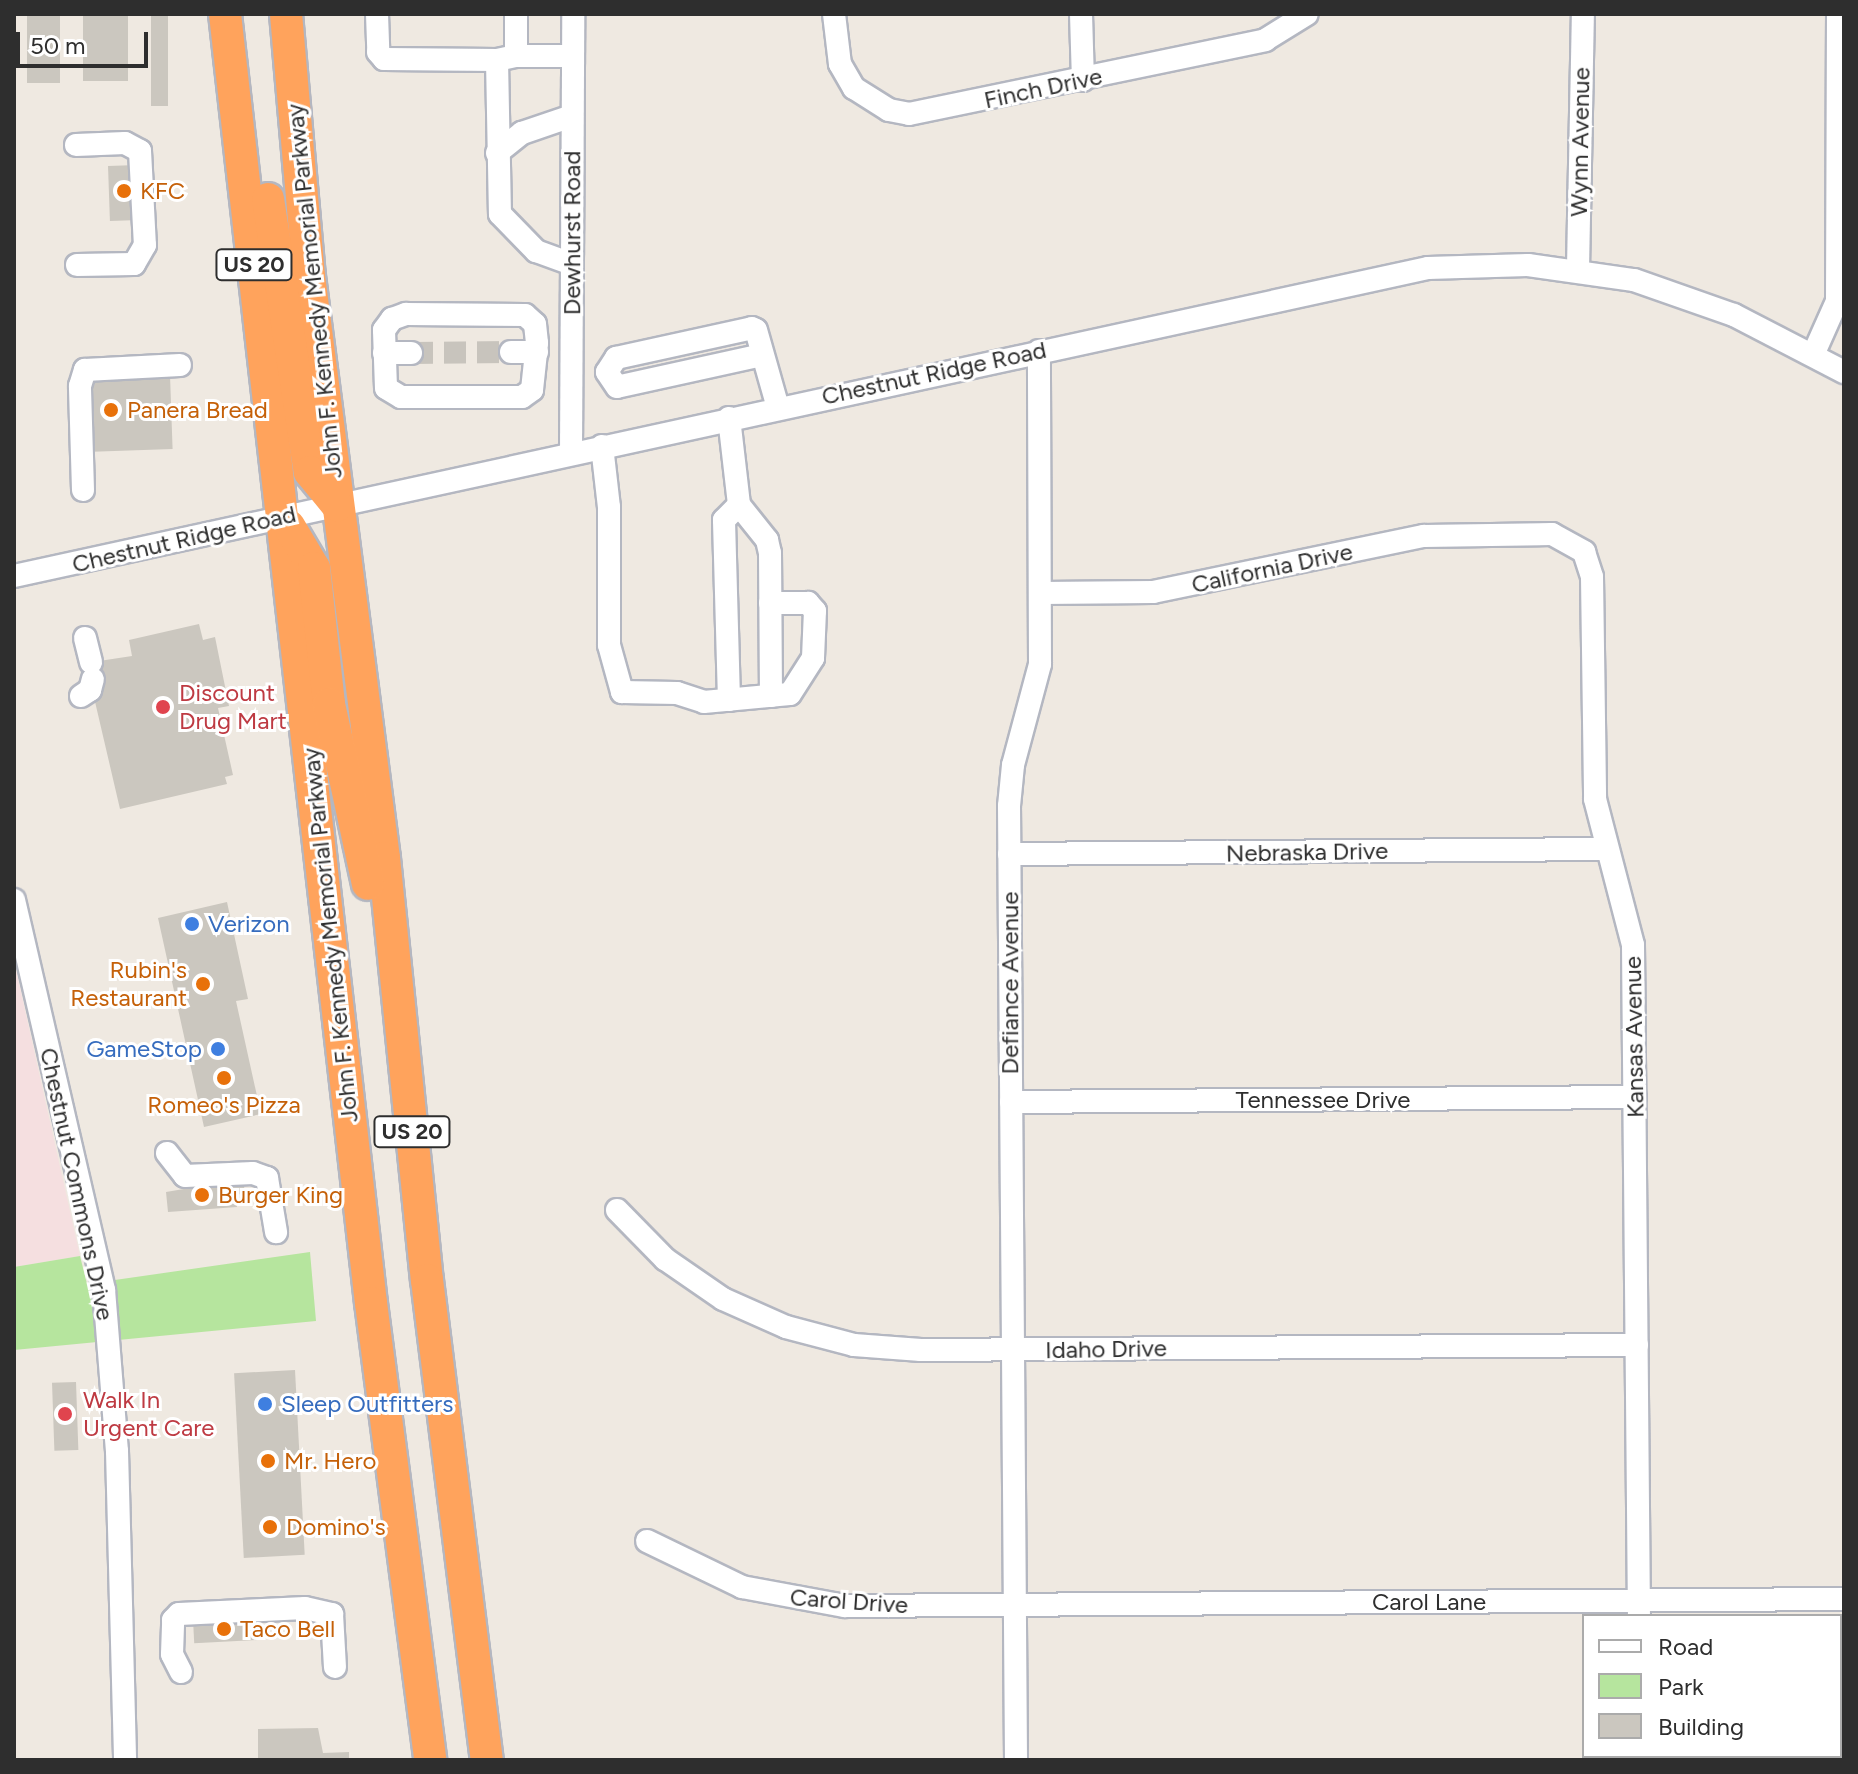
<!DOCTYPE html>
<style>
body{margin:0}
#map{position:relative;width:1858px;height:1774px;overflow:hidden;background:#efe9e1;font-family:Figtree,sans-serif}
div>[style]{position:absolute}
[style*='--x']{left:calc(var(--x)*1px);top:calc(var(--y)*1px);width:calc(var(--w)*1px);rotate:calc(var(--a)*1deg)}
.medical>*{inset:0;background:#f5dfe0}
.green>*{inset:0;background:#b6e59e}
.building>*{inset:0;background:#cbc7bf;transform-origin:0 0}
.minor-tunnel>*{height:22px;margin-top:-11px;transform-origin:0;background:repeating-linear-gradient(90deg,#c8c4bd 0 22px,transparent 0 33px)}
.roads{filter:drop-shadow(2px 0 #b4b7c1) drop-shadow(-2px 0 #b4b7c1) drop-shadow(0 2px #b4b7c1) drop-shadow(0 -2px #b4b7c1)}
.minor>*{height:22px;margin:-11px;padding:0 11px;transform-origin:11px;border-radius:11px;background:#fff}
.highway>*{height:32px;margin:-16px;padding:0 16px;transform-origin:16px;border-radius:16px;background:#ffa35c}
.dots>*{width:22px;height:22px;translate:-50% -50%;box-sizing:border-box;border:4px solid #fff;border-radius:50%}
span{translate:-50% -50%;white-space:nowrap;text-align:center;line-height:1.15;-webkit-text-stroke:6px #fff;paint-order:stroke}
.shield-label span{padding:2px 6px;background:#fff;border:2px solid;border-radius:6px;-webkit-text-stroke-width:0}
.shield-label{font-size:22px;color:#2e2e2e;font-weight:700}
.street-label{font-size:24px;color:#2e2e2e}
.food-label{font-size:24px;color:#c56008}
.left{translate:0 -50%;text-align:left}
.right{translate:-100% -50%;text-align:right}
.health-label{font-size:24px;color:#be3a42}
.shop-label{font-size:24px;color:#366cbe}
.frame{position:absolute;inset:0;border:16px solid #2e2e2e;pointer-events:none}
.legend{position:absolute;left:1582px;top:1614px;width:260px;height:144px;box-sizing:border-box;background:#fff;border:2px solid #ababab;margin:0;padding:10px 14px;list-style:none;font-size:24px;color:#2e2e2e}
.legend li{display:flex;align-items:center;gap:16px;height:40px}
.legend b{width:40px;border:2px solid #ababab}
.scale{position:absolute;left:16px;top:32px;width:132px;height:36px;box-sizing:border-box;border:4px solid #2e2e2e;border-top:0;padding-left:10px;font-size:24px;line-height:28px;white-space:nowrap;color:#2e2e2e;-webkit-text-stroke:6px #fff;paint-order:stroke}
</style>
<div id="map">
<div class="medical">
<div style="clip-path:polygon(14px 961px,80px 1256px,14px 1267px)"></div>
</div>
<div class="green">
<div style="clip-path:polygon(310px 1252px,316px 1321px,14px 1350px,14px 1267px,80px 1256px,87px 1284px)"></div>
</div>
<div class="building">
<div style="left:27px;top:14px;width:33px;height:69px"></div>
<div style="left:83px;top:14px;width:45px;height:67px"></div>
<div style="left:151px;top:14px;width:17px;height:92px"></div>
<div style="left:137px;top:165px;width:55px;height:29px;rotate:88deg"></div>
<div style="left:170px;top:375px;width:74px;height:80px;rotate:88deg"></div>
<div style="clip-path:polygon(199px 624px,203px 640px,215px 637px,229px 706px,218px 708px,233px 775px,225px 777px,227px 784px,120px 809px,86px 663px,132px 656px,129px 640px)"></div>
<div style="clip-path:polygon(227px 902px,248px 999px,236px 1001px,261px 1114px,204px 1127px,158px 918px)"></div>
<div style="clip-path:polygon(243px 1179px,245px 1193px,236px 1195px,237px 1207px,168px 1212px,166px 1192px)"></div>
<div style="left:295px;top:1370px;width:185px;height:61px;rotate:87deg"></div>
<div style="left:76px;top:1382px;width:68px;height:24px;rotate:88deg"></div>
<div style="left:256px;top:1618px;width:22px;height:63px;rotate:87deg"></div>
<div style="clip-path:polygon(318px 1728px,323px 1753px,349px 1752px,349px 1760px,258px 1760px,258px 1729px)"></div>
</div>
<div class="minor-tunnel">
<div style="--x:411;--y:353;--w:100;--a:-0.6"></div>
</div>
<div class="roads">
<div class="minor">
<div style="--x:377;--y:14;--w:38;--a:88"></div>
<div style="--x:378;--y:52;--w:9;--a:49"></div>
<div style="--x:384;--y:59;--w:113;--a:0.5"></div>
<div style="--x:497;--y:60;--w:19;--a:-12"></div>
<div style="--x:516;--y:56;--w:42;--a:-90"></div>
<div style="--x:834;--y:14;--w:50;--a:83.2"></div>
<div style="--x:840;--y:64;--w:28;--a:60"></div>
<div style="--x:854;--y:88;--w:41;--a:32.2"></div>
<div style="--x:889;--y:110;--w:20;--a:11"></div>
<div style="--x:909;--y:114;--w:364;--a:-11.7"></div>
<div style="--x:1265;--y:40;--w:49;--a:-31.8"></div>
<div style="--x:1081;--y:14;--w:66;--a:88.3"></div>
<div style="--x:516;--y:56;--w:57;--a:0"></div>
<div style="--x:497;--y:60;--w:154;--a:88.9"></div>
<div style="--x:500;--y:214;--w:52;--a:45.8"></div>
<div style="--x:536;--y:251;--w:38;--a:20"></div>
<div style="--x:76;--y:145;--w:49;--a:-2.3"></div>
<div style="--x:125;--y:143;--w:17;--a:28"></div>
<div style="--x:140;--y:151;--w:94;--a:87"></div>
<div style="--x:145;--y:245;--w:22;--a:120"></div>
<div style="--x:134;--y:264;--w:57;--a:179"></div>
<div style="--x:497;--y:153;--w:32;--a:-39"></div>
<div style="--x:522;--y:133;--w:53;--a:-18.8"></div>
<div style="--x:1578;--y:269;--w:255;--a:-88.9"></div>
<div style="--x:406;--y:314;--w:119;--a:0.5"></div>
<div style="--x:525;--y:315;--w:13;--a:42"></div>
<div style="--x:535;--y:324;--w:19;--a:84"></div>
<div style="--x:537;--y:343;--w:47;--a:96.1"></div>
<div style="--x:532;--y:390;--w:12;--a:145"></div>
<div style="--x:522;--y:397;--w:121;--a:180"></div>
<div style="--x:401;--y:397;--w:17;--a:-149"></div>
<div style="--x:386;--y:388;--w:58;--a:-92"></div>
<div style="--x:384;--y:330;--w:14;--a:-54"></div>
<div style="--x:392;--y:319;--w:15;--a:-20"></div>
<div style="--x:511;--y:352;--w:26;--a:0"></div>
<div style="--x:384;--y:353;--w:27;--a:0"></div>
<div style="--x:762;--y:355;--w:148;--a:167.6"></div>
<div style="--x:617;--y:387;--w:18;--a:-124"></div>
<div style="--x:607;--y:372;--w:17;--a:-57"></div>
<div style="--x:616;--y:358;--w:139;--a:-12.4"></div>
<div style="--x:752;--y:328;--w:4;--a:27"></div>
<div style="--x:756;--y:330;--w:81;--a:74.2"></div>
<div style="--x:1813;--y:355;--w:59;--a:-66"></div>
<div style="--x:1837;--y:301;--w:287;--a:-89.8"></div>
<div style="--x:729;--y:418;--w:88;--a:83.4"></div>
<div style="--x:739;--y:505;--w:45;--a:51.3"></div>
<div style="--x:767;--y:540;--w:13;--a:77"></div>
<div style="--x:770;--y:553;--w:143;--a:89.6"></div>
<div style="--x:602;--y:446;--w:61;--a:83.5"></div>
<div style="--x:609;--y:507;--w:138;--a:90"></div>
<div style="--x:609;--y:645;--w:49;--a:74.5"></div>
<div style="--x:622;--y:692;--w:55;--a:1"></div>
<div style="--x:677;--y:693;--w:28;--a:18"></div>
<div style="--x:704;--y:702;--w:86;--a:-5.3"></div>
<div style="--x:790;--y:694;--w:43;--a:-57.4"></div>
<div style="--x:813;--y:658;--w:47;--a:-87.6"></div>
<div style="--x:815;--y:611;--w:11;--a:-131"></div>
<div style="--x:808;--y:603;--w:38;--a:180"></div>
<div style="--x:571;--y:453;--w:439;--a:-89.7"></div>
<div style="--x:83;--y:490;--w:104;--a:-91.7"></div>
<div style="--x:80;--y:386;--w:17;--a:-73"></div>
<div style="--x:85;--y:370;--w:95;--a:-3"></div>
<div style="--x:14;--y:576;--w:1447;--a:-12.29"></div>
<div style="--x:1428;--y:268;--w:100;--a:-1.7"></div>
<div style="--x:1528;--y:265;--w:107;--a:8.1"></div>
<div style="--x:1634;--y:280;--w:106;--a:19.3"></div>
<div style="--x:1734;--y:315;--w:124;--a:27.4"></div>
<div style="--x:1041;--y:593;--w:112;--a:-0.5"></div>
<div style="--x:1153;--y:592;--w:277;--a:-11.7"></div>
<div style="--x:1424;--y:536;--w:128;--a:-0.9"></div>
<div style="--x:1552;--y:534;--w:37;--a:29"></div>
<div style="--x:1584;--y:552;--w:26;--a:72"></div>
<div style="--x:1592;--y:577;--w:222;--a:89.2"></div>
<div style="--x:1595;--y:799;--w:151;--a:75.4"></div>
<div style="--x:1633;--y:945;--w:671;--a:89.49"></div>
<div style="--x:85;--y:638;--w:25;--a:76"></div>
<div style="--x:81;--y:696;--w:11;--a:-34"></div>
<div style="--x:90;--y:690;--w:11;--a:-75"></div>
<div style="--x:729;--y:700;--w:180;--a:-91.6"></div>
<div style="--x:724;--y:520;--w:21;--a:-45"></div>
<div style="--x:1009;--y:854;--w:596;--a:-0.48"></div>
<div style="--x:14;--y:900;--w:400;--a:77"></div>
<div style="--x:104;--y:1290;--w:162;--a:85.4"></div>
<div style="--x:117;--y:1451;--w:309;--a:88.5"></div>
<div style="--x:1011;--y:1102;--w:624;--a:-0.46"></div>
<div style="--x:167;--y:1153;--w:29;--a:52"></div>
<div style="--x:185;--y:1176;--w:68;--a:-2.5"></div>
<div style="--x:253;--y:1173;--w:15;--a:20"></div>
<div style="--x:267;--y:1178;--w:55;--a:80.5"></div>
<div style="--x:617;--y:1210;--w:69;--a:45.6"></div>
<div style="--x:665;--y:1259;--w:70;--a:34.6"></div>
<div style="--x:723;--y:1299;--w:69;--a:24"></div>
<div style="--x:786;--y:1327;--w:70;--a:14.8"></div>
<div style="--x:854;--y:1345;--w:67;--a:4.3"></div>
<div style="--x:921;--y:1350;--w:716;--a:-0.4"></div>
<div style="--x:647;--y:1541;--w:106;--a:25.8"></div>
<div style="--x:742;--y:1587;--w:105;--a:10.5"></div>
<div style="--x:845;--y:1606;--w:999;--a:-0.4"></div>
<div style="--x:181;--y:1672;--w:20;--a:-117"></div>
<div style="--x:172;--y:1654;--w:34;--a:-88"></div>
<div style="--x:173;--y:1620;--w:8;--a:-45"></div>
<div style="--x:179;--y:1614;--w:126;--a:-2.7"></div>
<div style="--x:305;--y:1608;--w:28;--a:13"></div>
<div style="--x:332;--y:1614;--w:53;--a:86.8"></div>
<div style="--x:1642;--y:1756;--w:4;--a:90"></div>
<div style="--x:1016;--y:1760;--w:954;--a:-90.42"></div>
<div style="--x:1009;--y:806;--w:41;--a:-84.4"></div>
<div style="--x:1013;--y:765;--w:105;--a:-75"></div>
<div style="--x:1040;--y:664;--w:313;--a:-90.2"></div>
</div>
<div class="highway">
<div style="--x:225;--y:14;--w:1297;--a:83.54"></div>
<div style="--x:371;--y:1303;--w:461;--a:82.6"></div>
<div style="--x:286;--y:14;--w:263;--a:85"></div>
<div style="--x:309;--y:276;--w:587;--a:82.66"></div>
<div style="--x:384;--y:858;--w:424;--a:84.2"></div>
<div style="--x:427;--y:1280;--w:484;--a:82.9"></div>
<div style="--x:268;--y:199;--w:276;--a:81.3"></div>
<div style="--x:310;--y:472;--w:43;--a:50.7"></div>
<div style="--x:289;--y:526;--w:49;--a:59.2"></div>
<div style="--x:314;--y:568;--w:137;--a:83.7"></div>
<div style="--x:329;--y:704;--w:184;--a:77.8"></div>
</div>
</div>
<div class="dots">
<div style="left:124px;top:191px;background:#e8710a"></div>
<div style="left:111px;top:410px;background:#e8710a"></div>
<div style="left:163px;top:707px;background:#e0444e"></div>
<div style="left:192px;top:924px;background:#3f7fe0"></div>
<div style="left:203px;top:984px;background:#e8710a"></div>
<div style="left:218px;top:1049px;background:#3f7fe0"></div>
<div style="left:224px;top:1078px;background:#e8710a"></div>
<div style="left:202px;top:1195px;background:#e8710a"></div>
<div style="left:265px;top:1404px;background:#3f7fe0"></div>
<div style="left:65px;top:1414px;background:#e0444e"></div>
<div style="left:268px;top:1461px;background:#e8710a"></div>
<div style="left:270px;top:1527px;background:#e8710a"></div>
<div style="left:224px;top:1629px;background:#e8710a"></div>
</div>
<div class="shield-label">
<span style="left:254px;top:265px">US 20</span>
<span style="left:412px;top:1132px">US 20</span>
</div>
<div class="street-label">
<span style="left:1043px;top:88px;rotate:-12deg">Finch Drive</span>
<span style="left:1580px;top:142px;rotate:-89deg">Wynn Avenue</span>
<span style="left:572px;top:233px;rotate:-90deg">Dewhurst Road</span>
<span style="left:314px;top:291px;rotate:-96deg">John F. Kennedy Memorial Parkway</span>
<span style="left:934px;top:373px;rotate:-12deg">Chestnut Ridge Road</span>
<span style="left:184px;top:539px;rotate:-13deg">Chestnut Ridge Road</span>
<span style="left:1272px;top:568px;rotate:-12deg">California Drive</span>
<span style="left:1307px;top:852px;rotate:-1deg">Nebraska Drive</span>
<span style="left:330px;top:935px;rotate:-96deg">John F. Kennedy Memorial Parkway</span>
<span style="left:1010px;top:983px;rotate:-90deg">Defiance Avenue</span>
<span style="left:1634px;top:1037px;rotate:-91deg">Kansas Avenue</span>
<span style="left:1323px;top:1100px">Tennessee Drive</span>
<span style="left:77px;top:1184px;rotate:78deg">Chestnut Commons Drive</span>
<span style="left:1106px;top:1349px;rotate:-1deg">Idaho Drive</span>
<span style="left:849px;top:1601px;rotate:4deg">Carol Drive</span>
<span style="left:1429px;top:1602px">Carol Lane</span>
</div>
<div class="food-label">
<span class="left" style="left:140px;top:191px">KFC</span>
<span class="left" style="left:127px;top:410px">Panera Bread</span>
<span class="right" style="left:187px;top:984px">Rubin's<br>Restaurant</span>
<span style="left:224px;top:1105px">Romeo's Pizza</span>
<span class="left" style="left:218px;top:1195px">Burger King</span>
<span class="left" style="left:284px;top:1461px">Mr. Hero</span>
<span class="left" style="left:286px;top:1527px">Domino's</span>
<span class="left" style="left:240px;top:1629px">Taco Bell</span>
</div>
<div class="health-label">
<span class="left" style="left:179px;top:707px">Discount<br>Drug Mart</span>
<span class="left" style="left:83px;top:1414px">Walk In<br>Urgent Care</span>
</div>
<div class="shop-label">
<span class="left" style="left:208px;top:924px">Verizon</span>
<span class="right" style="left:202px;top:1049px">GameStop</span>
<span class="left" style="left:281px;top:1404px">Sleep Outfitters</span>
</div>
<div class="frame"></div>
<ul class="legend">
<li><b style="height:10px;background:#fff"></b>Road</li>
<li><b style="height:22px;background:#b6e59e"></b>Park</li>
<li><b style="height:22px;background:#cbc7bf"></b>Building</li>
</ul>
<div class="scale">50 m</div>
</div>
